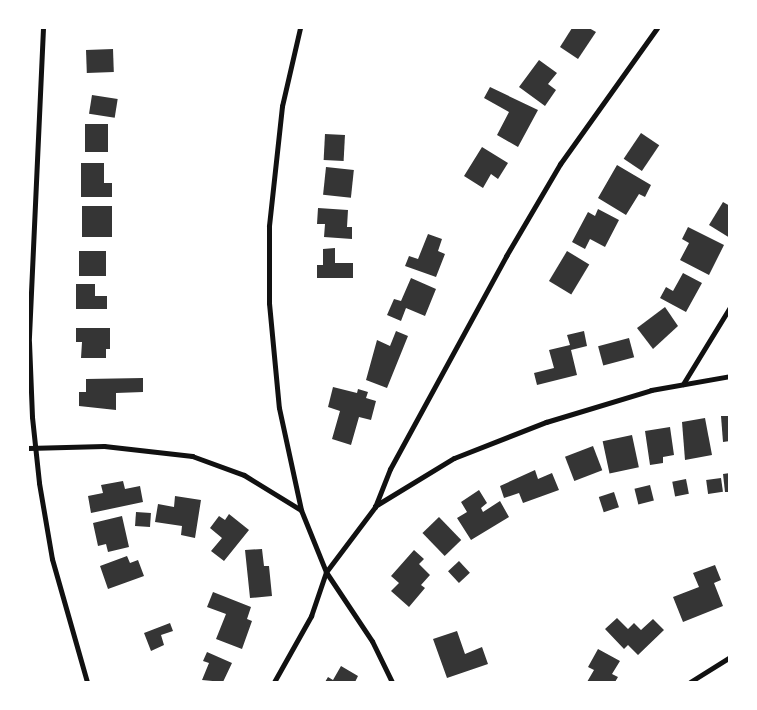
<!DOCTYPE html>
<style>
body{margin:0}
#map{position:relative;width:757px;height:710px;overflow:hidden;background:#fff;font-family:"Alegreya Sans",sans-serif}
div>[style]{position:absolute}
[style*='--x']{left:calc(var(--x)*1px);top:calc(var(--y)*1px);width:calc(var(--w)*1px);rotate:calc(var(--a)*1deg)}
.building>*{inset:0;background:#353535;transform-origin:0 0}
.minor>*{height:5px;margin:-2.5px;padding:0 2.5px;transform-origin:2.5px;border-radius:2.5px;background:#111}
span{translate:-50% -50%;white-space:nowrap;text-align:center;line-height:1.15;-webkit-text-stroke:5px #fff;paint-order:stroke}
.frame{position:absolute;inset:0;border:29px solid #fff;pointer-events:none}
</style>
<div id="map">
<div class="building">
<div style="clip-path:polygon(572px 28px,589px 28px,596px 32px,578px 59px,560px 47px)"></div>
<div style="left:113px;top:49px;width:23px;height:27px;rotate:88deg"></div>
<div style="clip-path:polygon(539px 60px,557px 73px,548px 84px,556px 90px,545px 106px,519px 87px)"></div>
<div style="clip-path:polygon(490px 87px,538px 110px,518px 147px,497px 135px,509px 112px,484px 98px)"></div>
<div style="left:92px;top:95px;width:26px;height:19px;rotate:9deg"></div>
<div style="left:108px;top:124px;width:28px;height:23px;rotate:90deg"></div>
<div style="left:641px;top:133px;width:22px;height:31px;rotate:34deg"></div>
<div style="left:325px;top:134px;width:20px;height:26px;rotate:3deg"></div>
<div style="clip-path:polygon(482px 147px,508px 163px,498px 179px,491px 174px,483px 188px,464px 176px)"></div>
<div style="clip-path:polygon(81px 163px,104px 163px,104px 183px,112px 183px,112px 197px,81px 197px)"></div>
<div style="clip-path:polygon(617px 165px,651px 185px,645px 197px,639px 194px,626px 215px,598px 198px)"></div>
<div style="left:326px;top:167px;width:28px;height:28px;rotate:6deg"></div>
<div style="clip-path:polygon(723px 202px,730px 206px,730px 238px,709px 225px)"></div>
<div style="left:82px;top:206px;width:30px;height:31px"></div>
<div style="clip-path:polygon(318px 208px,348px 210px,347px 227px,352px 227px,352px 239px,324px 237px,325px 224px,317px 224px)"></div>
<div style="clip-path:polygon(598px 209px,619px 220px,605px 247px,590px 239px,585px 249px,572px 242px,588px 212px,595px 216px)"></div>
<div style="clip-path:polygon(688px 227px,724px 245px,709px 275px,680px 260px,689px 243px,682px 239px)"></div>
<div style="clip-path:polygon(428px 234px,442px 239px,438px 251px,445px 254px,436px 277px,405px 266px,409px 256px,418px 259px)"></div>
<div style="clip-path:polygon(335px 248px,335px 263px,353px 263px,353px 278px,317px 278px,317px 265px,323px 265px,323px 249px)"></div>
<div style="left:79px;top:251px;width:27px;height:25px"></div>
<div style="left:567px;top:251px;width:26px;height:35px;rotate:31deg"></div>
<div style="clip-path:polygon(683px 273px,702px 283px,686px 312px,660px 298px,666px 287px,673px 291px)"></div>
<div style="clip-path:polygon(411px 278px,436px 289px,425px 316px,406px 308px,401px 321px,387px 315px,394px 299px,401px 301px)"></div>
<div style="clip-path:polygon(76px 284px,95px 284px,95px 296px,107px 296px,107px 309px,76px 309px)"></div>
<div style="clip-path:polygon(665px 307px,678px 326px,653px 349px,637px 328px)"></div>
<div style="clip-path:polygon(76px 328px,110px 328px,110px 349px,106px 349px,106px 358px,81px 358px,82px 342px,76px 342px)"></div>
<div style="clip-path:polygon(396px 331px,408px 336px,387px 388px,366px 380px,377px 340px,390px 346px)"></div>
<div style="clip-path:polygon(584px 331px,587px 346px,571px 350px,577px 375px,537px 385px,534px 373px,554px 368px,549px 350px,570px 345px,567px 335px)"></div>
<div style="left:629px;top:338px;width:20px;height:32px;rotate:75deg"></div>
<div style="clip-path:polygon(143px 378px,143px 392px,116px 393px,116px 410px,79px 406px,79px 392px,86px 392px,86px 379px)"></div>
<div style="clip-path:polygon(333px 387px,357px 393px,358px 389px,368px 392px,366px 398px,376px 401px,371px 420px,359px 417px,351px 445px,332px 439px,340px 411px,328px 407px)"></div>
<div style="clip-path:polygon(721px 416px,730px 416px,730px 441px,723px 442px)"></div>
<div style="clip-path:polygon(705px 418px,712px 455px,685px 460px,682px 422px)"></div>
<div style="clip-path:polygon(670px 427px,674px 455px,663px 457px,663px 463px,650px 465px,645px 431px)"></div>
<div style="left:632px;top:435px;width:33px;height:30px;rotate:78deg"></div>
<div style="left:593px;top:446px;width:26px;height:30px;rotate:69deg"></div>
<div style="clip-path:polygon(535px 470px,538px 479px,552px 473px,559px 490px,523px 503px,519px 493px,504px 498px,500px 486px)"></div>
<div style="clip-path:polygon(730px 473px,730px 492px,725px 492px,723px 474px)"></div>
<div style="left:721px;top:478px;width:14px;height:15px;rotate:82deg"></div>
<div style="left:686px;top:479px;width:15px;height:14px;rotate:79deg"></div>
<div style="clip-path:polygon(123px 481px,125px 489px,140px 486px,143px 502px,91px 513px,88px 496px,103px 493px,101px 485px)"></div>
<div style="left:650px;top:485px;width:16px;height:16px;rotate:76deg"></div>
<div style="clip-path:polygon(479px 490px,487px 503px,481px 508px,483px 512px,500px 501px,509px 517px,471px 540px,457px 518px,467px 512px,461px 502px)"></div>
<div style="left:614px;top:492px;width:16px;height:16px;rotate:72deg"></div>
<div style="clip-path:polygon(175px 496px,201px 500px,195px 538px,181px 535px,182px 526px,155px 522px,158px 504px,174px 507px)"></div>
<div style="left:136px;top:512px;width:15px;height:14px;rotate:4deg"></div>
<div style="clip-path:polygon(229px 514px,249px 530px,224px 561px,211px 551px,222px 538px,210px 528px,219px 516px,225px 520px)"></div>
<div style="clip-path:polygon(122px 516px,129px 547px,108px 552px,106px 544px,98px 546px,93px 523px)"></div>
<div style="left:439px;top:517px;width:32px;height:23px;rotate:46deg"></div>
<div style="clip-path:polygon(262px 549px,264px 566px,269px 566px,272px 596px,250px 598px,245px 550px)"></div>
<div style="clip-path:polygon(414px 550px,424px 559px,419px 564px,430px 575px,421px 585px,425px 588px,409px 607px,391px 591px,399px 583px,391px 576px)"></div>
<div style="clip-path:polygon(127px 556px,130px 563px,138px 560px,144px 576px,108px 589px,100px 566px)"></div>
<div style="left:459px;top:561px;width:16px;height:15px;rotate:47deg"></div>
<div style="clip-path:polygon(715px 565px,721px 580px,714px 583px,723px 606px,683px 622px,673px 597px,699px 587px,693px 573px)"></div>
<div style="clip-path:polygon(213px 592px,251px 607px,247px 619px,252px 621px,242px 649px,216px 639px,226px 614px,207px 607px)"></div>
<div style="clip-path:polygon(617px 618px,628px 629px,634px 623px,641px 630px,653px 619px,664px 630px,638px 655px,628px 645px,624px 649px,605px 629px)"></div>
<div style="clip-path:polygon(170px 623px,173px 631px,161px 635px,164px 645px,151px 651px,144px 633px)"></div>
<div style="clip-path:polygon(457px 631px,465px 654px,482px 647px,488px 664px,447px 678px,433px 639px)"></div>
<div style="clip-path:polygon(598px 649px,620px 661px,612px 674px,618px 677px,615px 682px,587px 682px,594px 670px,588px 667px)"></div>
<div style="clip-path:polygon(207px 652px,232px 663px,223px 682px,202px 680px,209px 663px,203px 661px)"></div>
<div style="clip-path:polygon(341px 666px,358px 676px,355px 682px,325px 682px,328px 677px,333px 680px)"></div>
</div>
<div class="minor">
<div style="--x:43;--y:28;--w:314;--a:92.6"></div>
<div style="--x:29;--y:342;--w:75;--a:87.7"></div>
<div style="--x:32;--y:417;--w:66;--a:83.9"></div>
<div style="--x:39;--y:483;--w:77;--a:80.3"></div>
<div style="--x:52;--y:559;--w:128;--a:74.1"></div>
<div style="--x:300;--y:28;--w:80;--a:103"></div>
<div style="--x:282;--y:106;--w:121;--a:96.2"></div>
<div style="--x:269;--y:226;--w:77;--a:90"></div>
<div style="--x:269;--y:303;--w:105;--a:84.6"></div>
<div style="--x:279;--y:408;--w:104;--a:77.8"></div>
<div style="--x:301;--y:510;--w:67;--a:68"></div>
<div style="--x:326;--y:572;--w:83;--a:56.3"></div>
<div style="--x:372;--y:641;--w:46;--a:64"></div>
<div style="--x:683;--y:384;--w:90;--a:-58.6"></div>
<div style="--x:28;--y:448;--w:76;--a:-1.5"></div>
<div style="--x:104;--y:446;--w:89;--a:6.5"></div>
<div style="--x:192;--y:456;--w:55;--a:20.1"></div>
<div style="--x:244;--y:475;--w:67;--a:31.6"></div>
<div style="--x:375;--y:506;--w:92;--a:-31.3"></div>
<div style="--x:454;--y:458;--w:99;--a:-21.4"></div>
<div style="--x:546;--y:422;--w:110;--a:-16.9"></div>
<div style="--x:651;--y:390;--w:80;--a:-10"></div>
<div style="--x:274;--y:682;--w:76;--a:-60.7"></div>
<div style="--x:311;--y:616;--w:46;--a:-71.2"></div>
<div style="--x:326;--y:572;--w:81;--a:-53"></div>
<div style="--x:375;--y:507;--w:41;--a:-68.5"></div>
<div style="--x:390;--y:469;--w:243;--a:-61.4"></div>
<div style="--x:506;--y:256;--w:107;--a:-59.6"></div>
<div style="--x:560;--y:164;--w:167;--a:-54.5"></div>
<div style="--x:690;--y:682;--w:47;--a:-32"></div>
</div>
<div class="frame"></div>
</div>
